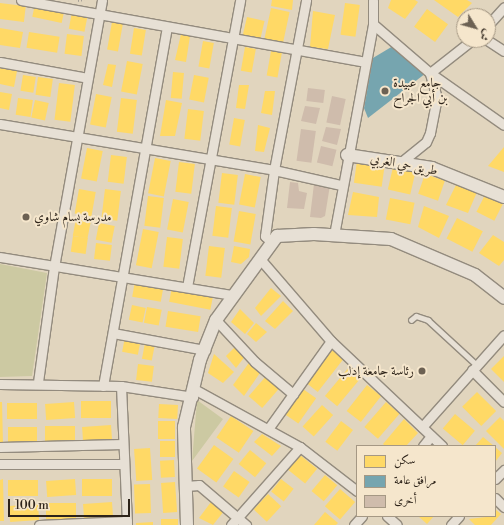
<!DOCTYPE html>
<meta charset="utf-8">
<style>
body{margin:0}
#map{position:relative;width:504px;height:525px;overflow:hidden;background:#e1d5be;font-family:"Libre Bodoni",Amiri,serif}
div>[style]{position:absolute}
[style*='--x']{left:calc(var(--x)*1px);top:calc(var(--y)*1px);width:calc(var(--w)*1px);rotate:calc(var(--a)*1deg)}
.green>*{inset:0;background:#ccc9a2}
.homes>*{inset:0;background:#ffd966;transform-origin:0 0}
.public>*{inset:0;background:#76a5af}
.building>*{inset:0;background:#cfbcac;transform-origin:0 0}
.path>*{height:1.5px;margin-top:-0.75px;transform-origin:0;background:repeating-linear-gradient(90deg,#a59f96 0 1px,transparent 0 3px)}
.roads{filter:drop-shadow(1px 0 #938b7e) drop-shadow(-1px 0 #938b7e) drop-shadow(0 1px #938b7e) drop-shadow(0 -1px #938b7e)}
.lane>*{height:4.5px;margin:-2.25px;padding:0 2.25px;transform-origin:2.25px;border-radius:2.25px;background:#e7e0d5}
.street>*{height:9px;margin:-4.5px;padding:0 4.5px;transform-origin:4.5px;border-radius:4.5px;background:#e7e0d5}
.secondary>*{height:12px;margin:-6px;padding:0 6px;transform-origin:6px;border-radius:6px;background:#e7e0d5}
.dots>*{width:11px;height:11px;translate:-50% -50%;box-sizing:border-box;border:2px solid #f5e6cc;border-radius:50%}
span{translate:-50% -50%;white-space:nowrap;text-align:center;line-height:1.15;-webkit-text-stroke:4px #f5e6cc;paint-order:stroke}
.poi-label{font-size:13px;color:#2d2319}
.left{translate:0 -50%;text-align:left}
.right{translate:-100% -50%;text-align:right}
.street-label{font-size:13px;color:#2d2319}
.legend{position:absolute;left:356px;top:445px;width:140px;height:72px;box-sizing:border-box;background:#f5e6cc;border:1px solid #a59884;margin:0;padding:5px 7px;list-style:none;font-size:12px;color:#2d2319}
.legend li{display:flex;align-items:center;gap:8px;height:20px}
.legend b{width:20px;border:1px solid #a59884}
.north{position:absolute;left:456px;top:8px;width:40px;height:40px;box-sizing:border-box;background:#f5e6cc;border:1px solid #a59884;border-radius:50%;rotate:127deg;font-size:11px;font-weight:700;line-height:16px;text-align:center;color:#2d2319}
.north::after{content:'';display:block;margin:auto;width:14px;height:18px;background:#6c6153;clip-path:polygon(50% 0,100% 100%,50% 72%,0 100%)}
.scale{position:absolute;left:8px;top:499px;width:122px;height:18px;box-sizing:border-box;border:2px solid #2d2319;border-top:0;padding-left:5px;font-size:12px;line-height:14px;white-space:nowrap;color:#2d2319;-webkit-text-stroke:3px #f5e6cc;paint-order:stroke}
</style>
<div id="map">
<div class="green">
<div style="clip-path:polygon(0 264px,47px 273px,32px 376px,0 377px)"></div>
<div style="clip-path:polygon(197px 400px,223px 419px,192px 461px,197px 401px)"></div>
</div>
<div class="homes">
<div style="clip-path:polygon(272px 0,293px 0,292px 10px,271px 6px)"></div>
<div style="clip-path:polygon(391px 0,415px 0,418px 2px,405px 19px,388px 8px)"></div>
<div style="clip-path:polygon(434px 0,467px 0,472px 3px,458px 17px)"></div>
<div style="left:0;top:3px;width:26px;height:16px;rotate:7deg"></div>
<div style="left:345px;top:3px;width:15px;height:32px;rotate:8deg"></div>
<div style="left:35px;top:4px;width:30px;height:13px;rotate:12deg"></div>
<div style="left:271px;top:8px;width:19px;height:33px;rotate:12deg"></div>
<div style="left:427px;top:9px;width:26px;height:22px;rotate:36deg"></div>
<div style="clip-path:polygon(313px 11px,335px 15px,328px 49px,310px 47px)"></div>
<div style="left:72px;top:12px;width:16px;height:17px;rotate:11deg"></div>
<div style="left:247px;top:17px;width:18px;height:19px;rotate:13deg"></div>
<div style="left:112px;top:22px;width:11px;height:28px;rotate:10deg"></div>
<div style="clip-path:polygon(0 28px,23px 32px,20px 48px,0 45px)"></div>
<div style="left:134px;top:28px;width:12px;height:26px;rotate:9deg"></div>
<div style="left:29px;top:32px;width:31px;height:16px;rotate:9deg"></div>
<div style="left:67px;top:34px;width:17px;height:20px;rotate:7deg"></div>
<div style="clip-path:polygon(181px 34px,190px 36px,186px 62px,175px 60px)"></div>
<div style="left:203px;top:41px;width:11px;height:26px;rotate:10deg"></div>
<div style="left:245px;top:47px;width:11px;height:24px;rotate:10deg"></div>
<div style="left:271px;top:51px;width:11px;height:25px;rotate:10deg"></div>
<div style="left:127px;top:61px;width:16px;height:31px;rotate:11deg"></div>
<div style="clip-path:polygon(108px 64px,116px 65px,112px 87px,103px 85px)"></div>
<div style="clip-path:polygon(0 68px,17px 71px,14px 87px,0 84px)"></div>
<div style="left:173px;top:72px;width:11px;height:26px;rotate:5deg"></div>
<div style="left:23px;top:75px;width:13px;height:16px;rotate:9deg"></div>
<div style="left:194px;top:75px;width:15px;height:25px;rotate:11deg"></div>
<div style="left:38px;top:77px;width:15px;height:18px;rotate:8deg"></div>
<div style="left:59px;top:83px;width:16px;height:37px;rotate:7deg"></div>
<div style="clip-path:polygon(239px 85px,249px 85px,245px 109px,236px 108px)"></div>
<div style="clip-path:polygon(265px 91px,275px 91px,272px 115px,261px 113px)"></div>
<div style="clip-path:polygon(0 92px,12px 94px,9px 110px,0 108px)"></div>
<div style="left:96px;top:94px;width:16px;height:31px;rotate:11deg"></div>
<div style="left:18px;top:98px;width:15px;height:17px;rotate:8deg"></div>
<div style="left:121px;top:98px;width:16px;height:34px;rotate:7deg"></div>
<div style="left:35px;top:100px;width:14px;height:18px;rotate:12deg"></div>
<div style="clip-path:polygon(166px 100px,182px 103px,175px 136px,160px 136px)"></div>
<div style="left:188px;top:109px;width:16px;height:30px;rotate:7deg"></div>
<div style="left:234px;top:118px;width:11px;height:27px;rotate:10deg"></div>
<div style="clip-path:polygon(258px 125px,270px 128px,264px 152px,255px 151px)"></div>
<div style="clip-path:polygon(504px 147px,504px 172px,488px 166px)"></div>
<div style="left:87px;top:148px;width:16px;height:31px;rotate:11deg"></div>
<div style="left:111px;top:155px;width:16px;height:27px;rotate:7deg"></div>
<div style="left:155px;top:158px;width:16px;height:36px;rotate:11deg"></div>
<div style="left:357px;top:161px;width:28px;height:22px;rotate:8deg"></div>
<div style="left:179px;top:162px;width:16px;height:30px;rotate:7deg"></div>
<div style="left:393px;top:167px;width:23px;height:23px;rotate:13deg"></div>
<div style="left:222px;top:173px;width:16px;height:30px;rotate:7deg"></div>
<div style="left:245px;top:174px;width:16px;height:31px;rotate:11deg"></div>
<div style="left:425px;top:174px;width:21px;height:21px;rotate:19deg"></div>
<div style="clip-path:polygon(456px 185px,477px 192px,468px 213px,446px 205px)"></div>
<div style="left:79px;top:189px;width:17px;height:25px;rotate:10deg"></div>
<div style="left:105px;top:189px;width:16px;height:30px;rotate:7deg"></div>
<div style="clip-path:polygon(353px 192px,379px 197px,377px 217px,348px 215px)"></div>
<div style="left:486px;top:193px;width:20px;height:21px;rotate:27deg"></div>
<div style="left:148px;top:196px;width:16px;height:30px;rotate:7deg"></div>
<div style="left:390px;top:198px;width:25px;height:22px;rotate:11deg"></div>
<div style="left:173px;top:199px;width:16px;height:31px;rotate:11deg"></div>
<div style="left:216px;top:206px;width:16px;height:30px;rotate:7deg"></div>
<div style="clip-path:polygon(424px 206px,449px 216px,439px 238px,418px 227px)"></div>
<div style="left:239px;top:211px;width:17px;height:31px;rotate:10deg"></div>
<div style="left:457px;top:218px;width:29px;height:23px;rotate:27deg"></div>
<div style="left:76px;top:219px;width:15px;height:17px;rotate:11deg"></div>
<div style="left:99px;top:223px;width:16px;height:17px;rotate:11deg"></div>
<div style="left:143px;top:229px;width:16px;height:37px;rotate:11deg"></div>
<div style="clip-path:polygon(493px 235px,504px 242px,504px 260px,499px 266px,479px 253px)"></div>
<div style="left:73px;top:236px;width:15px;height:16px;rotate:8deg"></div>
<div style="left:167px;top:237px;width:16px;height:30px;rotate:7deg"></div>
<div style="left:96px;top:243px;width:16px;height:16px;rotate:7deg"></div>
<div style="left:209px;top:246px;width:16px;height:30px;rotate:7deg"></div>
<div style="clip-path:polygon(234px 246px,250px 249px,249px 257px,241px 264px,231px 262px)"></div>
<div style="left:135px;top:281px;width:29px;height:16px;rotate:10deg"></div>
<div style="left:172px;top:287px;width:42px;height:15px;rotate:11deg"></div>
<div style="clip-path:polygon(271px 288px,281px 296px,261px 316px,255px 308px)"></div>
<div style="clip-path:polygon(283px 301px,293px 311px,275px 329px,265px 321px)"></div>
<div style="left:132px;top:305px;width:14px;height:15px;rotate:12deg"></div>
<div style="left:147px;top:307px;width:15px;height:16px;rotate:11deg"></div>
<div style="clip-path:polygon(240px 309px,254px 323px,245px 334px,231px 322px)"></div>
<div style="left:168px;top:311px;width:33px;height:16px;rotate:9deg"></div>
<div style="clip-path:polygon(256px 323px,267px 332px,256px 342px,247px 334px)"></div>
<div style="left:125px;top:337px;width:16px;height:15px;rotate:11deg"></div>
<div style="left:145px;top:343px;width:10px;height:16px;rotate:11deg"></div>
<div style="clip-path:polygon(237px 345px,246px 355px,236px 368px,226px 356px)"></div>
<div style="left:331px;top:349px;width:16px;height:42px;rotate:38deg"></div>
<div style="clip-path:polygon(214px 354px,234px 372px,223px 383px,208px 373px)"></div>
<div style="clip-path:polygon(504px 356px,504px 382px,491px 369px)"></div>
<div style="clip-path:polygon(251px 360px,262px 370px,244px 396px,233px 385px)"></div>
<div style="left:138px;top:364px;width:16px;height:16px;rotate:7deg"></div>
<div style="left:350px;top:366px;width:16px;height:39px;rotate:40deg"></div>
<div style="left:267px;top:375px;width:18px;height:28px;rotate:41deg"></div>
<div style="left:367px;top:385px;width:18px;height:33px;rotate:38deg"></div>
<div style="left:303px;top:389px;width:16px;height:31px;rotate:35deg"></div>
<div style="left:477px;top:392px;width:27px;height:21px;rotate:45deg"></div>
<div style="left:111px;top:401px;width:17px;height:30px;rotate:90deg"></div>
<div style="clip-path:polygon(0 402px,2px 402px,3px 444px,0 444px)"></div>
<div style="left:74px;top:402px;width:16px;height:29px;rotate:86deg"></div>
<div style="left:386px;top:402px;width:18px;height:33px;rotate:41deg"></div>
<div style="left:37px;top:403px;width:16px;height:30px;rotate:90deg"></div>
<div style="left:159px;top:404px;width:19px;height:14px;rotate:3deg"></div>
<div style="left:322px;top:405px;width:15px;height:29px;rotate:42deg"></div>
<div style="left:455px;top:414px;width:26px;height:19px;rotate:40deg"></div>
<div style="left:231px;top:416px;width:27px;height:26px;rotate:34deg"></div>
<div style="clip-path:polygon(500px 417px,504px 421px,504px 449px,486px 431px)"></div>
<div style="clip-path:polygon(404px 419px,418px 433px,406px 446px,385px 446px,383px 444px)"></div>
<div style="left:158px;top:421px;width:17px;height:18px"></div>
<div style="left:341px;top:421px;width:15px;height:26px;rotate:37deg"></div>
<div style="left:111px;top:425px;width:16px;height:29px;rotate:86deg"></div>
<div style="left:75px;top:426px;width:16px;height:30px;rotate:90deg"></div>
<div style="left:8px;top:427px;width:29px;height:17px"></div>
<div style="clip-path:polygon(262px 434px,281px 446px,272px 456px,254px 442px)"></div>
<div style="clip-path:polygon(483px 437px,494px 446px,475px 446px)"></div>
<div style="left:160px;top:441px;width:15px;height:16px"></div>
<div style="left:214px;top:445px;width:24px;height:29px;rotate:36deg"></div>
<div style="clip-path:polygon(495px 447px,502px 453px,495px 462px)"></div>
<div style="left:150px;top:448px;width:32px;height:16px;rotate:86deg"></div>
<div style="left:250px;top:450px;width:21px;height:18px;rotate:39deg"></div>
<div style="left:300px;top:455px;width:22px;height:19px;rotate:39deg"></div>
<div style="left:174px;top:460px;width:17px;height:14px;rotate:87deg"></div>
<div style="left:234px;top:471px;width:19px;height:19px;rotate:35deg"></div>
<div style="left:325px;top:475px;width:16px;height:21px;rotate:40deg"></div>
<div style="clip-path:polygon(3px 479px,4px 521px,0 521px,0 480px)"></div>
<div style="left:75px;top:479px;width:16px;height:29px;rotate:86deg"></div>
<div style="left:82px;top:479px;width:30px;height:17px"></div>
<div style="left:281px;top:479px;width:16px;height:16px;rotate:38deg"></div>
<div style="left:38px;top:480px;width:16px;height:30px;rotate:90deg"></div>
<div style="left:175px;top:482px;width:30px;height:14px;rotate:86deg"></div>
<div style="left:150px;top:484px;width:29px;height:16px;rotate:88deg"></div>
<div style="left:340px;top:489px;width:20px;height:23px;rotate:41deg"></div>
<div style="left:268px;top:494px;width:18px;height:21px;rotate:43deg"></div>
<div style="left:112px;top:502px;width:16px;height:29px;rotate:86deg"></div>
<div style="clip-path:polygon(211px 502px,224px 511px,213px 525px,199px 518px)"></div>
<div style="left:76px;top:503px;width:16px;height:30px;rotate:90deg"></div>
<div style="left:38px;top:504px;width:16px;height:29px;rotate:86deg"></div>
<div style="clip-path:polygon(495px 509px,501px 514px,491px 525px,475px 525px,469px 519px,495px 516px)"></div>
<div style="clip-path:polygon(325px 512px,338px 523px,336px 525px,314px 525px)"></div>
<div style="clip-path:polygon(418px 516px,434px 516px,427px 524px)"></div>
<div style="left:161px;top:519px;width:17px;height:6px"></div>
<div style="clip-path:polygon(153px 522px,153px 525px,136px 525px,136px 523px)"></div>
</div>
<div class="public">
<div style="clip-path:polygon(393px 46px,426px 73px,368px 118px,364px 108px,373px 58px)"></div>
</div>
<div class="building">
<div style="left:308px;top:88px;width:17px;height:13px;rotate:7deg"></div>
<div style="left:332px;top:96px;width:14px;height:27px;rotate:12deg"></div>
<div style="clip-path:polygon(305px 106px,320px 108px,316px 124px,301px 121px)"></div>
<div style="clip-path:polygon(326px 127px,341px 129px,337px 145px,322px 141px)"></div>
<div style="left:301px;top:129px;width:15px;height:32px;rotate:8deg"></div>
<div style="left:321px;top:146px;width:16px;height:17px;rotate:14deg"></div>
<div style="clip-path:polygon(290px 182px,298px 183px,299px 191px,307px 193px,304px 209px,287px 208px)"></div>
<div style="clip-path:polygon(314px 184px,330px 185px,325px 216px,321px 218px,310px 217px)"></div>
</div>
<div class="path">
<div style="--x:78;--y:1;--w:6;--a:-9"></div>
</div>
<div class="roads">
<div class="lane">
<div style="--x:411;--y:320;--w:6;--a:-39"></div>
<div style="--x:416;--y:316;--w:13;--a:18"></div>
<div style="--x:428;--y:320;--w:67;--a:42.6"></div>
</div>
<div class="street">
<div style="--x:21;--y:0;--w:349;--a:10.2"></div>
<div style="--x:373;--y:24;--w:75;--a:40.7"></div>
<div style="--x:430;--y:73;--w:90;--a:35.1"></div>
<div style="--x:488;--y:25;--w:24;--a:-48"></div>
<div style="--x:487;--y:40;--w:20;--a:33"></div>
<div style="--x:0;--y:62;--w:89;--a:10.3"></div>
<div style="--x:0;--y:124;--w:278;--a:9.5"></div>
<div style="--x:274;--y:170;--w:69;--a:12.6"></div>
<div style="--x:400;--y:163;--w:33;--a:-39"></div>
<div style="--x:426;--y:142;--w:10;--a:-66"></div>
<div style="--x:430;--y:133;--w:36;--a:-79"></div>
<div style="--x:437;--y:98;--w:26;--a:-106"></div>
<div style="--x:430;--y:73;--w:53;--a:-38.2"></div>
<div style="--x:334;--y:235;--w:215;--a:-79.5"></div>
<div style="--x:373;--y:24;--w:24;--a:-90"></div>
<div style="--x:272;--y:243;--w:10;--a:-135"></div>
<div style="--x:265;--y:236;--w:67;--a:-82.2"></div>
<div style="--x:274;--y:170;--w:173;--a:-79.3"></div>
<div style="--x:0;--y:257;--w:236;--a:9.3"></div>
<div style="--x:261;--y:260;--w:107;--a:49.2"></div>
<div style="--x:331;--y:341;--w:153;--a:43.4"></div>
<div style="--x:187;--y:287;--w:292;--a:-79.5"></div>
<div style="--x:216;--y:320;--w:57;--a:47.1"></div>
<div style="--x:255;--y:362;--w:50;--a:40.1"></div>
<div style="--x:113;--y:333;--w:94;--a:10.5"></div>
<div style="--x:472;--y:370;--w:45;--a:45"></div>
<div style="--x:38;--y:382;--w:116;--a:-82.1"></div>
<div style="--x:54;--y:267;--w:271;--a:-79.8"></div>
<div style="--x:0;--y:384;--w:121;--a:0.9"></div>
<div style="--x:121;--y:386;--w:73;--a:8.7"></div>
<div style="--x:103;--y:386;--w:364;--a:-79.9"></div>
<div style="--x:121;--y:386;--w:139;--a:87.5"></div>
<div style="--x:194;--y:389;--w:121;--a:28.7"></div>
<div style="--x:300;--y:447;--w:72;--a:37.7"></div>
<div style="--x:422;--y:427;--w:123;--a:-48.3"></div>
<div style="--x:268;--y:429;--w:108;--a:-54.4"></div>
<div style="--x:423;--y:446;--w:13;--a:-51"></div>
<div style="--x:0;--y:447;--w:123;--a:-1.4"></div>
<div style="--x:0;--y:464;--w:124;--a:0"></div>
<div style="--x:495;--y:479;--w:13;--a:-45"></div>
<div style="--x:186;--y:486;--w:13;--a:-4"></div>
<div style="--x:199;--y:485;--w:62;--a:40.4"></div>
<div style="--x:495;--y:498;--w:13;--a:45"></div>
<div style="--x:387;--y:516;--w:13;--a:42"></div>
<div style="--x:39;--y:525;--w:88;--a:-2.6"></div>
<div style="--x:231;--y:525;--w:104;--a:-48.5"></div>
<div style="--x:354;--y:525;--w:12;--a:-48"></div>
<div style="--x:451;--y:525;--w:12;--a:-48"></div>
</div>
<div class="secondary">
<div style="--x:347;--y:155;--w:86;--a:8.7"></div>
<div style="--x:432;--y:168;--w:78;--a:21.9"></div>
<div style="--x:187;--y:525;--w:98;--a:-91.8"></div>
<div style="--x:184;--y:427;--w:69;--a:-76.6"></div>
<div style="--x:200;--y:360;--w:43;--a:-68.2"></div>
<div style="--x:216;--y:320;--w:104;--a:-54"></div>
<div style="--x:277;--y:236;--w:37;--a:-3"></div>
<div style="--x:314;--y:234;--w:77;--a:3.7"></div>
<div style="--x:391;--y:239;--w:91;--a:23.2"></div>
<div style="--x:475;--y:275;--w:37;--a:38"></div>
</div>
</div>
<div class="dots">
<div style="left:385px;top:91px;background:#6c6153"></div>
<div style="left:26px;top:217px;background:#6c6153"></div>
<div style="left:422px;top:371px;background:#6c6153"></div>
</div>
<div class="poi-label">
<span class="left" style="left:393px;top:91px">جامع عبيدة<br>بن أبي الجراح</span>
<span class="left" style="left:34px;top:217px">مدرسة بسام شاوي</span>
<span class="right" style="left:414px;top:371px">رئاسة جامعة إدلب</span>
</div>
<div class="street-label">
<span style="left:404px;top:165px;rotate:11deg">طريق حي الغربي</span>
</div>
<ul class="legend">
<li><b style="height:11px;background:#ffd966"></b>سكن</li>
<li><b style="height:11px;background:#76a5af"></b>مرافق عامة</li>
<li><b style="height:11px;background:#cfbcac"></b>أخرى</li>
</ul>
<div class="north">ش</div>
<div class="scale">100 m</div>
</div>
